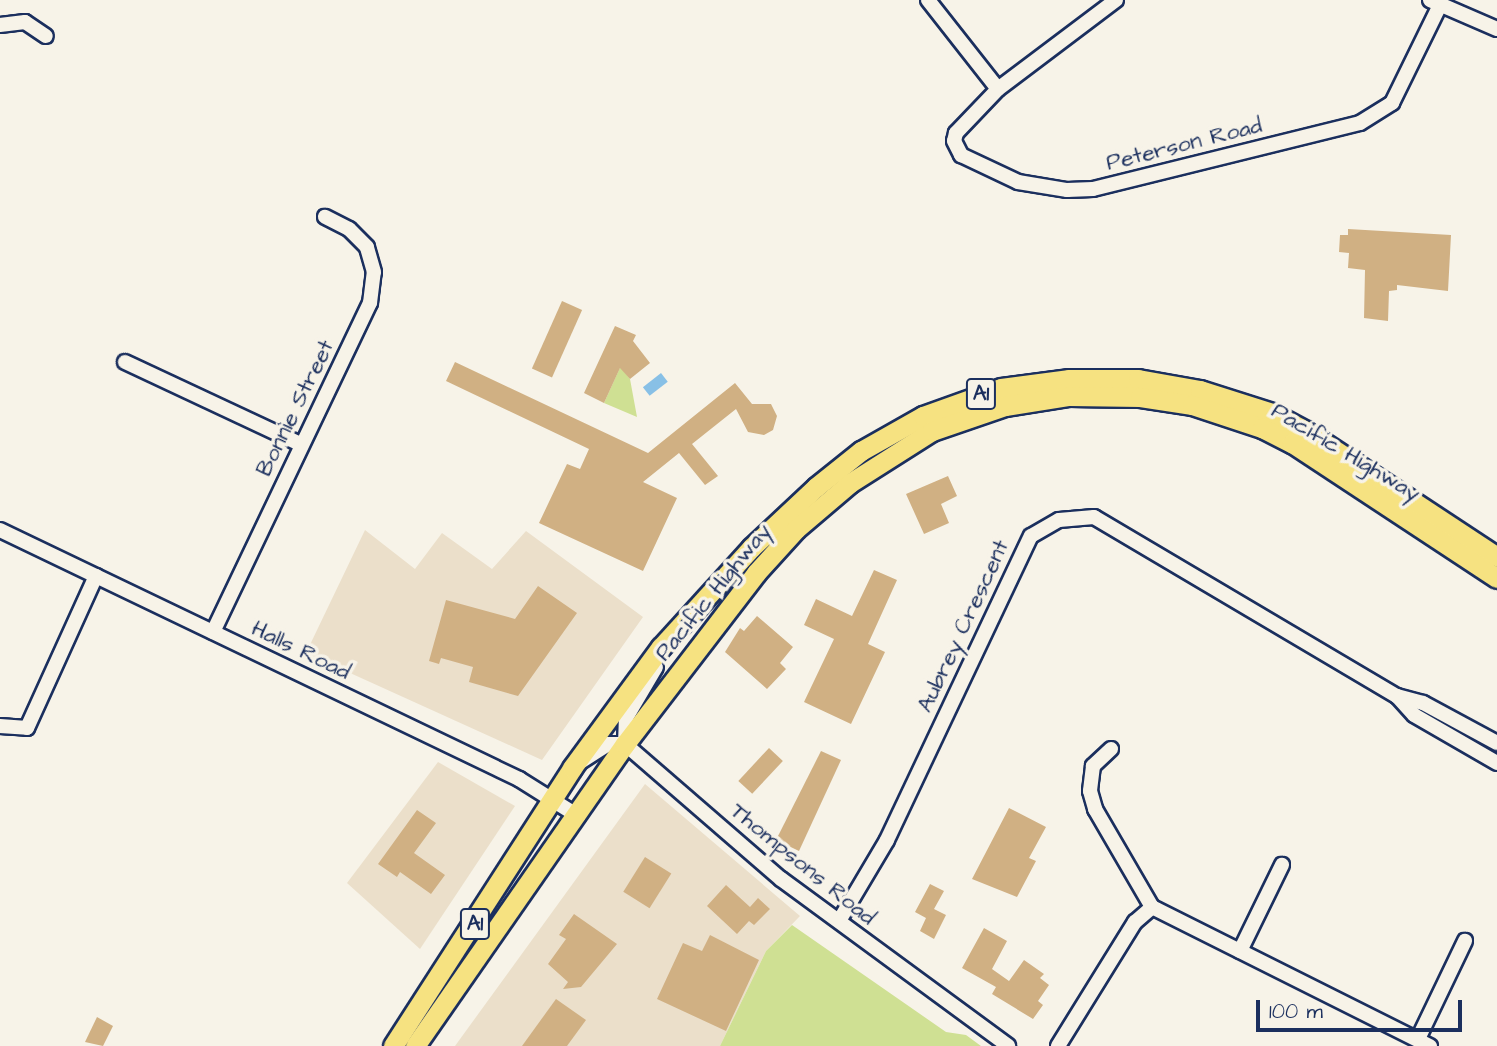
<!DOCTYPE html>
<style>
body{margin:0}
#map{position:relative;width:1497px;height:1046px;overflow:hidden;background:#f7f3e8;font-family:"Architects Daughter",sans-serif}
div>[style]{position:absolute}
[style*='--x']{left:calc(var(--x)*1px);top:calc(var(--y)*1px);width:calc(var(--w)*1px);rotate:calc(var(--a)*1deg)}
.built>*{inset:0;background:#ebdfca}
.green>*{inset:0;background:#cfe093}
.water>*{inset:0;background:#88c0e6;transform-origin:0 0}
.building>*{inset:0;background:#d0b083;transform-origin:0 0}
.roads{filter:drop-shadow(2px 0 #1b2f5e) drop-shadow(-2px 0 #1b2f5e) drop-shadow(0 2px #1b2f5e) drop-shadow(0 -2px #1b2f5e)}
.minor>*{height:14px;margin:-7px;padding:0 7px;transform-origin:7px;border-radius:7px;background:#f7f3e8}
.highway>*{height:19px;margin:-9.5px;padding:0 9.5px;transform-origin:9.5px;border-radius:9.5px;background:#f6e281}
span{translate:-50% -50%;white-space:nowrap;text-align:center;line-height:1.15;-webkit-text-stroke:7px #f7f3e8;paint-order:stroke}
.shield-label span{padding:2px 5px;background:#f7f3e8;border:2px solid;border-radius:5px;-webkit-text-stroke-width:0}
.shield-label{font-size:21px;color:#1b2f5e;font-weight:700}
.street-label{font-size:23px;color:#1b2f5e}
.scale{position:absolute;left:1256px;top:1000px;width:206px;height:32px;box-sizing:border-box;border:4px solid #1b2f5e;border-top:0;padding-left:9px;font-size:21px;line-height:24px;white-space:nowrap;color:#1b2f5e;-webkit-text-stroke:5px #f7f3e8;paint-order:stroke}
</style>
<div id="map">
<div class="built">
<div style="clip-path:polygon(365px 530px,415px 569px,442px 533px,492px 569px,526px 531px,643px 617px,542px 760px,306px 653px)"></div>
<div style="clip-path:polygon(438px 762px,515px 806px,420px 949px,347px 883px)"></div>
<div style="clip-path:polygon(645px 784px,800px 916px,766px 951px,720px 1046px,455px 1046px)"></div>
</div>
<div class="green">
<div style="clip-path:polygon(623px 361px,623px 370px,630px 379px,637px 417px,604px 403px)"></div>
<div style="clip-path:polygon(792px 925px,946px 1032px,966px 1035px,981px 1046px,720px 1046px,766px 951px)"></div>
</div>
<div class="water">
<div style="left:661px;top:373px;width:11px;height:23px;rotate:52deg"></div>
</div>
<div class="building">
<div style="clip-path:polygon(1348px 229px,1451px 235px,1448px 291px,1397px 285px,1397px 290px,1389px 291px,1388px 321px,1364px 318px,1365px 270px,1348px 268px,1349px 253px,1339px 252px,1340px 235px,1348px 235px)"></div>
<div style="left:562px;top:301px;width:22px;height:74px;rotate:24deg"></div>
<div style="clip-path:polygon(615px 326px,636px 335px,633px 341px,650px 363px,630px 379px,620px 368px,604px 403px,584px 393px)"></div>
<div style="clip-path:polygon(455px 362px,648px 453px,735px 383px,752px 404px,771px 404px,777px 416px,773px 430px,764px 435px,748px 432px,736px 409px,692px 444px,718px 476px,705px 485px,679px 453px,643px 482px,677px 498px,643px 571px,539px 523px,567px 464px,580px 469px,589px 449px,446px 381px)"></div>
<div style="clip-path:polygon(948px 476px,957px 496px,941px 504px,949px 523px,924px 534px,906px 494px)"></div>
<div style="clip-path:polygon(874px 570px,897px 580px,868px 644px,885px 652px,851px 724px,804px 702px,834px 639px,804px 625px,816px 599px,852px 616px)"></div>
<div style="clip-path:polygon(538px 586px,577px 613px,518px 696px,469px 682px,473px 667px,441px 658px,439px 664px,429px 661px,446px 600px,515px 619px)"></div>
<div style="clip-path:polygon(757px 616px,793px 647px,780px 663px,786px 669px,767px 689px,725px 652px,740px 628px,744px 631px)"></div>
<div style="left:769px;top:748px;width:19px;height:45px;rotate:43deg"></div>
<div style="clip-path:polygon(821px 751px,841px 760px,799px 851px,776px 840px)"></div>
<div style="clip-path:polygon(1009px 808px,1046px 827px,1029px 858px,1036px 861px,1017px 897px,972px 879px)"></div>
<div style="clip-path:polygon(417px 810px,436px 823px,414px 853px,445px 875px,431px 894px,400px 872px,397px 877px,378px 864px)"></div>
<div style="left:645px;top:857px;width:31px;height:41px;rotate:32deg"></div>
<div style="clip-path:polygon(930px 884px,944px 891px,934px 909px,946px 915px,934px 939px,920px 931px,926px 918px,915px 912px)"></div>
<div style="clip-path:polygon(726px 885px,750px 907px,758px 898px,770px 909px,754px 925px,749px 921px,737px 934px,707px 906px)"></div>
<div style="clip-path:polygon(574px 914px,617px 944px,581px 987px,563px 989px,568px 982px,548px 964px,566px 939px,559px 935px)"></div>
<div style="clip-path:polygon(984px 928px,1007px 941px,992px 969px,1009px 981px,1024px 960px,1044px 974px,1040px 978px,1049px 985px,1038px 1001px,1043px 1005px,1033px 1019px,992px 994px,996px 987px,962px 968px)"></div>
<div style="clip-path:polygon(710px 935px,759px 960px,726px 1031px,657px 999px,683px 943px,702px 951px)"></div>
<div style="clip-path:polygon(556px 999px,586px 1020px,567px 1046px,522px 1046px)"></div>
<div style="clip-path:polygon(97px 1017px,113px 1026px,103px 1046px,85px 1042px)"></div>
</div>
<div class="roads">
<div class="minor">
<div style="--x:928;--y:0;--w:113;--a:51.8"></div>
<div style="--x:1116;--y:0;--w:148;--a:143"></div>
<div style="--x:998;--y:89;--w:61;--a:133.7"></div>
<div style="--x:956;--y:133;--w:8;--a:104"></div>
<div style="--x:954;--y:141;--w:16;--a:63"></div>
<div style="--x:961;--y:155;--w:63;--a:25.3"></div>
<div style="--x:1018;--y:182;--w:50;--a:9.3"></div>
<div style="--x:1067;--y:190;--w:26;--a:-2"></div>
<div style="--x:1093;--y:189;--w:275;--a:-13.9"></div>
<div style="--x:1360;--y:123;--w:38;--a:-32"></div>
<div style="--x:1392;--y:103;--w:109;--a:-63.9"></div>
<div style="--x:1430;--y:0;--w:73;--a:23.4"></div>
<div style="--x:0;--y:25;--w:25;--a:-7"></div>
<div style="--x:25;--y:22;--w:25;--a:34"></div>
<div style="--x:125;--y:362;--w:195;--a:25.1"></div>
<div style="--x:0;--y:530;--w:576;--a:25.63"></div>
<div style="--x:519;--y:779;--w:70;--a:32.1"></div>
<div style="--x:213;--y:632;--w:365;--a:-64.5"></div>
<div style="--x:370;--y:303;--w:31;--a:-83"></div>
<div style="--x:374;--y:272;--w:26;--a:-106"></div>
<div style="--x:367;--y:247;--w:25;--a:-135"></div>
<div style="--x:349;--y:229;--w:27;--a:-153"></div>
<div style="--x:1397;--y:696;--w:25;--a:48"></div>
<div style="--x:1414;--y:715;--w:96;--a:30"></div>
<div style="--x:0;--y:726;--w:27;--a:4"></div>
<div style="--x:27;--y:728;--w:167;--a:-65.6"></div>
<div style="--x:625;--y:744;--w:26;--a:-88"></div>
<div style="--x:626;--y:718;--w:59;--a:-59.5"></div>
<div style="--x:1111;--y:749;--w:25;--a:137"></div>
<div style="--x:1093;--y:766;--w:25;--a:97"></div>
<div style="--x:1090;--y:791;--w:19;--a:74"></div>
<div style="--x:1095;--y:809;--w:113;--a:59.8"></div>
<div style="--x:582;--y:761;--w:31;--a:-33"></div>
<div style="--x:608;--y:744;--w:17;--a:0"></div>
<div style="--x:625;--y:744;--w:206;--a:40.9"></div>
<div style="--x:781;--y:879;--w:282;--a:36.3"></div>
<div style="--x:1152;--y:907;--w:311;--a:26.6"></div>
<div style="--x:839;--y:921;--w:94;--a:-59.3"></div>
<div style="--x:887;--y:840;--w:336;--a:-64.7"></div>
<div style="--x:1031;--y:536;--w:32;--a:-30"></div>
<div style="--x:1059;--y:520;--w:35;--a:-5"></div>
<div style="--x:1094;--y:517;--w:352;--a:30.6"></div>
<div style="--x:1397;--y:696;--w:27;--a:15"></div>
<div style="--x:1423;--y:703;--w:84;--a:28.4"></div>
<div style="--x:1240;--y:951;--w:96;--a:-64"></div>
<div style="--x:1418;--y:1039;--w:109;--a:-64.4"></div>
<div style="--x:1058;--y:1046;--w:146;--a:-58.2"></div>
<div style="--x:1135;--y:922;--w:23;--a:-41"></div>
</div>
<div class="highway">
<div style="--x:393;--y:1046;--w:331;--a:-57.2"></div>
<div style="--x:572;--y:768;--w:150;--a:-53.7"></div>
<div style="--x:661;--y:647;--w:134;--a:-47.7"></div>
<div style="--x:751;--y:548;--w:89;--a:-43.2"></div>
<div style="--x:816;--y:487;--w:58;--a:-38.7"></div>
<div style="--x:861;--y:451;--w:71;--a:-29.4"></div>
<div style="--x:923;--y:416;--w:83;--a:-19.7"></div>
<div style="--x:1001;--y:388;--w:69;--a:-7.5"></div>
<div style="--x:1069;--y:379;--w:69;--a:0"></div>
<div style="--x:1138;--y:379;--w:63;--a:10.1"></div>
<div style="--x:1200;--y:390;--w:76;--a:17.7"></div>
<div style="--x:1272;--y:413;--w:38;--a:28"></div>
<div style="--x:1306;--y:431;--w:229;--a:33.4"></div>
<div style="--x:415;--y:1046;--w:368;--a:-55.2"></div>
<div style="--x:625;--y:744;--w:215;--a:-52.5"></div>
<div style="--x:756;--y:573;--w:59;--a:-47.7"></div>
<div style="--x:796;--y:529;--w:71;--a:-40.4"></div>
<div style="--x:850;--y:483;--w:97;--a:-32.4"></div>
<div style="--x:932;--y:431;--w:77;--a:-18.9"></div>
<div style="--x:1005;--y:406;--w:65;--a:-8.9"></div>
<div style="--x:1069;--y:396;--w:71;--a:0.8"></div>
<div style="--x:1140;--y:397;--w:53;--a:8.7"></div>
<div style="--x:1192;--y:405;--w:74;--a:18.2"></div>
<div style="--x:1262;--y:428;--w:34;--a:27"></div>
<div style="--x:1292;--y:443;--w:245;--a:33.4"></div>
</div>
</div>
<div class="shield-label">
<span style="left:981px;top:394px">A1</span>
<span style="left:475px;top:924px">A1</span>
</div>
<div class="street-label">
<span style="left:1184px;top:144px;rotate:-14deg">Peterson Road</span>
<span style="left:295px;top:408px;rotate:-64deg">Bonnie Street</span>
<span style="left:1346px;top:452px;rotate:31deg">Pacific Highway</span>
<span style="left:713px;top:592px;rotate:-51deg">Pacific Highway</span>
<span style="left:963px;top:626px;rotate:-65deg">Aubrey Crescent</span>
<span style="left:301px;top:650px;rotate:26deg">Halls Road</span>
<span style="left:803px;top:864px;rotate:39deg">Thompsons Road</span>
</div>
<div class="scale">100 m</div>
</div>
